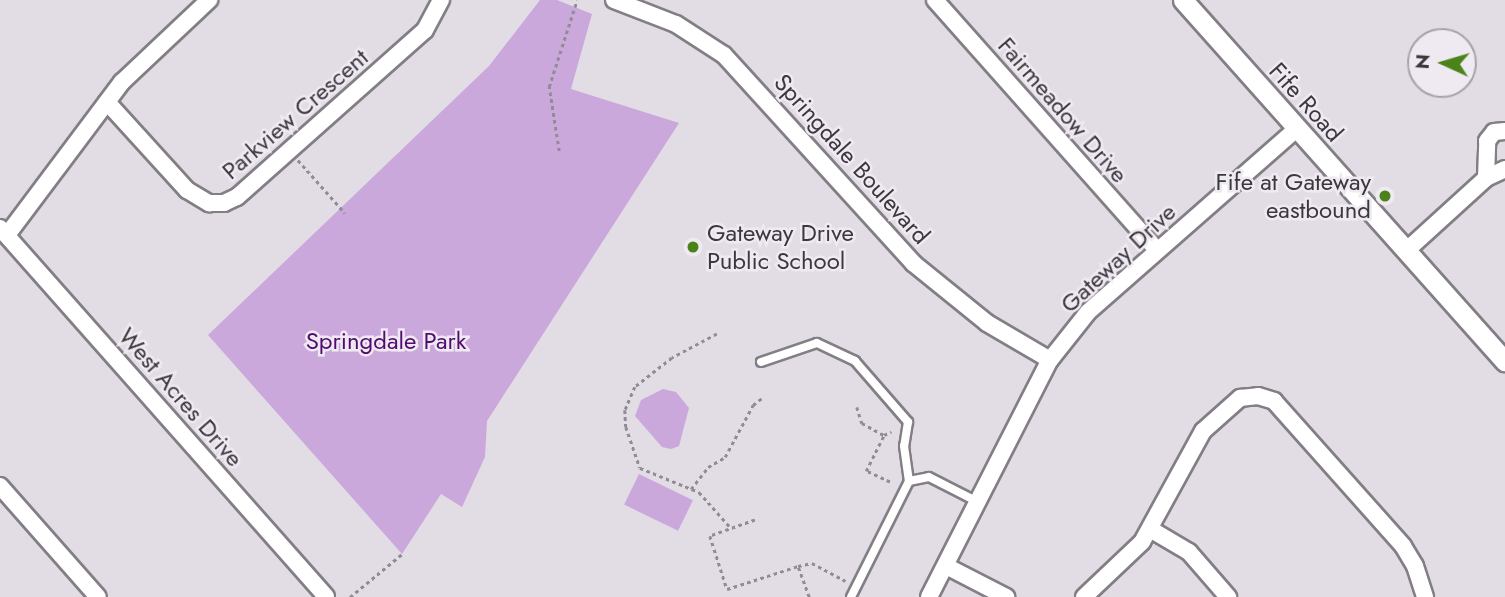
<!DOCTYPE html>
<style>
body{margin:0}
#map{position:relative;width:1505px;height:597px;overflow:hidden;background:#e2dce5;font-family:Jost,sans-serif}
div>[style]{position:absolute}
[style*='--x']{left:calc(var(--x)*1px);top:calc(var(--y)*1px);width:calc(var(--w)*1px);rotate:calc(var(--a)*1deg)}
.green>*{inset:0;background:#caa8dc;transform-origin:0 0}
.path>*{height:2.5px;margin-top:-1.25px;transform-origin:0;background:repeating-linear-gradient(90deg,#918c93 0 3.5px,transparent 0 7px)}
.roads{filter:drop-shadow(2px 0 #837e86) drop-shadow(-2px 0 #837e86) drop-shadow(0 2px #837e86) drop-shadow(0 -2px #837e86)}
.service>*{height:8px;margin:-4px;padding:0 4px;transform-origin:4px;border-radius:4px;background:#fff}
.minor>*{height:16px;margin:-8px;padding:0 8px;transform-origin:8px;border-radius:8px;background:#fff}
.tertiary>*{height:19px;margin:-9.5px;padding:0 9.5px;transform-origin:9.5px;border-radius:9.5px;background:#fff}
.dots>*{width:19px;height:19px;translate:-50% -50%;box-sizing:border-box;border:4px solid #efe9f2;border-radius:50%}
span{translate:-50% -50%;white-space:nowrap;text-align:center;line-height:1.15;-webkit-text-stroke:5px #efe9f2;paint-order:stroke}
.street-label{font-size:24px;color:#3b383c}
.poi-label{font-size:24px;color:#3b383c}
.right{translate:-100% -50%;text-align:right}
.left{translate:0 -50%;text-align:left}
.park-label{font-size:24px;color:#540b6f}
.north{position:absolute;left:1407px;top:28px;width:70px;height:70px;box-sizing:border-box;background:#efe9f2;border:2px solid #a7a2a9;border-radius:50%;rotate:274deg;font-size:19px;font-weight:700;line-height:28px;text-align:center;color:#3b383c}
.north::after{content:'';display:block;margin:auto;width:24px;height:32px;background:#4c821a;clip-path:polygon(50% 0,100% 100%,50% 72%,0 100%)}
</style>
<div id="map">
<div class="green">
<div style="clip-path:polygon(540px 0,557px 0,592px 14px,571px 89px,679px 123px,487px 421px,485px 457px,462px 507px,441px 494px,402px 554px,208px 335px,489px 66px)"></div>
<div style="clip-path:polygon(663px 389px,676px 392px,689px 408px,679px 446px,671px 449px,662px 447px,635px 416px,641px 400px)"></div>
<div style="left:639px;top:474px;width:60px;height:34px;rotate:26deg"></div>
</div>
<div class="path">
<div style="--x:559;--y:151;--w:65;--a:-98.9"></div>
<div style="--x:549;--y:87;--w:91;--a:-72.2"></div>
<div style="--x:298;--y:160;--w:71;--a:48.4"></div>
<div style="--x:717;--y:334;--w:51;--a:151.9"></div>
<div style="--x:672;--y:358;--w:47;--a:141.9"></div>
<div style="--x:635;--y:387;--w:25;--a:113"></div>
<div style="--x:625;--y:410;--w:17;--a:87"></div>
<div style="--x:626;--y:427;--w:43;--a:71.1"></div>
<div style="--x:640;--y:468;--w:64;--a:22.1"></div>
<div style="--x:699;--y:492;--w:48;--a:48.4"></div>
<div style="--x:857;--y:407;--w:17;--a:73"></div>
<div style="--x:862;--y:423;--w:25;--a:29"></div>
<div style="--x:890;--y:482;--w:26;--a:-155"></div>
<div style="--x:866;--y:471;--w:40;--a:-63.4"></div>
<div style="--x:884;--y:435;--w:8;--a:-23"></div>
<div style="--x:691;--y:489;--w:28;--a:-52"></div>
<div style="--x:708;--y:467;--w:20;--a:-30"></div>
<div style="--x:725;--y:457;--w:59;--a:-61.7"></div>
<div style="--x:753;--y:405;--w:11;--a:-38"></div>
<div style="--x:755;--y:520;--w:48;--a:160.4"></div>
<div style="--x:710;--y:536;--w:56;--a:72.2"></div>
<div style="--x:727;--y:589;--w:75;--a:-17.9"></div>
<div style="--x:350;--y:597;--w:67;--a:-39.6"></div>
<div style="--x:809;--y:597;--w:33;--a:-110"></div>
<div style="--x:798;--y:566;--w:14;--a:-12"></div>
<div style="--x:812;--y:563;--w:38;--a:28"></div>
</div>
<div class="roads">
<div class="service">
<div style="--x:761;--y:362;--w:59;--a:-18.7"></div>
<div style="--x:817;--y:343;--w:42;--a:25.3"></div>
<div style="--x:855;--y:361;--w:81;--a:49"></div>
<div style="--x:908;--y:422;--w:24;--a:99"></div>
<div style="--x:904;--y:446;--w:35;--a:82"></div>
<div style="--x:851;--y:597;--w:130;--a:-63.4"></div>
<div style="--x:909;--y:481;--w:20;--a:-11"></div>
<div style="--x:929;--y:477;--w:55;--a:27"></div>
</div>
<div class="minor">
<div style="--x:614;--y:0;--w:66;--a:21.2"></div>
<div style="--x:676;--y:24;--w:57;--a:32.9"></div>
<div style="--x:724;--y:55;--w:281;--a:47.7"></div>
<div style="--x:913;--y:263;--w:95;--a:39"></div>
<div style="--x:987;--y:323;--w:73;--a:30.4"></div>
<div style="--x:935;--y:0;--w:334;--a:48.4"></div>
<div style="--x:107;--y:102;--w:119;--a:47.7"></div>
<div style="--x:187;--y:190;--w:26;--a:31"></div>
<div style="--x:209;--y:203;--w:15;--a:0"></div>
<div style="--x:224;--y:203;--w:14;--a:-25"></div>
<div style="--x:237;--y:197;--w:251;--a:-41.6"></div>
<div style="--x:425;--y:30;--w:34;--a:-62"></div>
<div style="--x:1486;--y:178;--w:37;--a:-88"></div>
<div style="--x:1487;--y:141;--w:11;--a:-52"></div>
<div style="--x:1494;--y:132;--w:11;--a:-5"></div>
<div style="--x:0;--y:228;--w:492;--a:48.5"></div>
<div style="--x:7;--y:235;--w:191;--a:-53.1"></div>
<div style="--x:122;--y:82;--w:120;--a:-43.3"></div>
<div style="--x:1407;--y:250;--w:107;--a:-42.3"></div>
<div style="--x:1486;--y:178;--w:21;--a:-25"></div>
<div style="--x:0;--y:486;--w:148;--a:48.6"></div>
<div style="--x:1150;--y:529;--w:45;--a:30.5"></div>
<div style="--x:1189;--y:552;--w:60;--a:49.1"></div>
<div style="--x:946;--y:566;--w:68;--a:27.3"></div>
<div style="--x:929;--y:597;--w:266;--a:-63"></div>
<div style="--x:1050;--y:360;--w:61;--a:-51.6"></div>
<div style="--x:1088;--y:312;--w:277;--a:-41.3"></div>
<div style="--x:1084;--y:597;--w:80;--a:-43.5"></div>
<div style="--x:1142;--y:542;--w:127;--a:-61.2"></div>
<div style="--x:1203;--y:431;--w:50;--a:-41.7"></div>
<div style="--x:1240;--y:398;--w:18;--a:-6"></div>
<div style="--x:1258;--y:396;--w:17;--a:17"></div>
<div style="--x:1274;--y:401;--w:194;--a:48.3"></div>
<div style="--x:1403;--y:546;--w:23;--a:59"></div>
<div style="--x:1415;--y:566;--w:33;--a:72"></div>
</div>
<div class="tertiary">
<div style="--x:1183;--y:0;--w:484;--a:48.3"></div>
</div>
</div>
<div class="dots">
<div style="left:1385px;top:196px;background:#4c821a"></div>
<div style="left:693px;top:247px;background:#4c821a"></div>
</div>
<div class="street-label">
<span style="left:1306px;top:102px;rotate:48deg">Fife Road</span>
<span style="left:1063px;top:110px;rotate:49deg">Fairmeadow Drive</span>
<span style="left:295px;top:114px;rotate:-41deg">Parkview Crescent</span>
<span style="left:852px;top:159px;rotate:48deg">Springdale Boulevard</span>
<span style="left:1118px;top:258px;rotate:-43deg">Gateway Drive</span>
<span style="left:181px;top:397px;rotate:49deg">West Acres Drive</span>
</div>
<div class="poi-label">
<span class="right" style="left:1371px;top:196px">Fife at Gateway<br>eastbound</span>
<span class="left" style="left:707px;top:247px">Gateway Drive<br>Public School</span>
</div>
<div class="park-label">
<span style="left:386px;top:341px">Springdale Park</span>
</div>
<div class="north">N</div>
</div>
